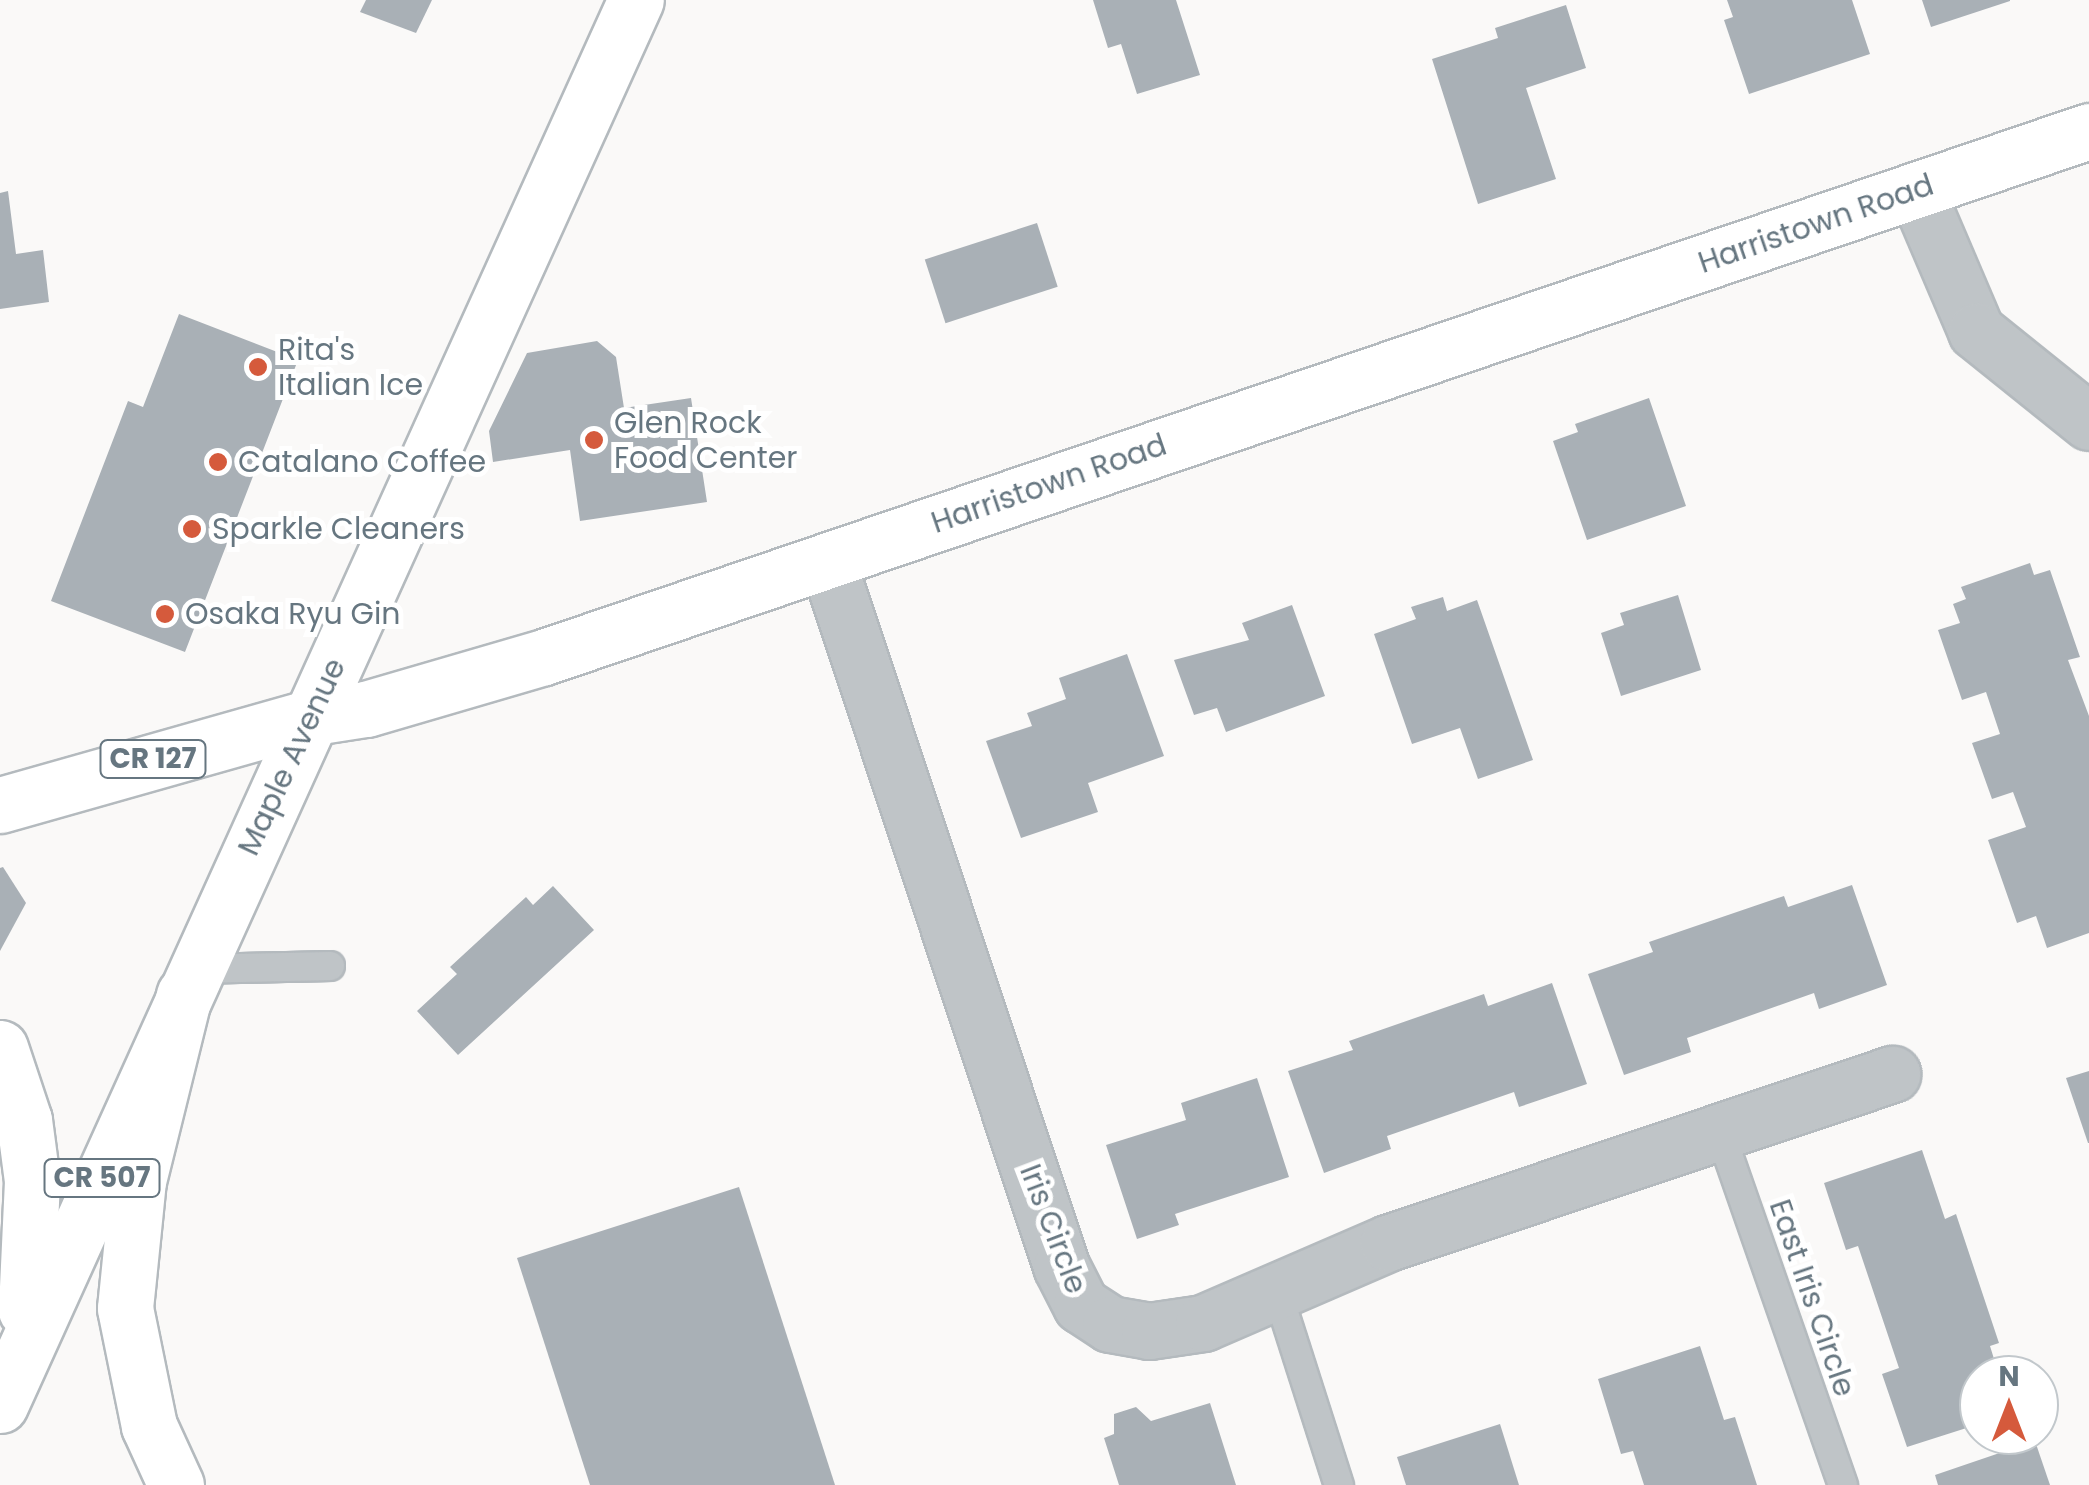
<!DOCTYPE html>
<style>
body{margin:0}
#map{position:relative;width:2089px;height:1485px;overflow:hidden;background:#faf9f8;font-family:Poppins,sans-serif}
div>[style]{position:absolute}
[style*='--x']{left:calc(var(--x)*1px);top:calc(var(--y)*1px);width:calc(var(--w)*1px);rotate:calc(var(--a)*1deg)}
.building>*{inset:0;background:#a9b0b6;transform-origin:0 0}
.roads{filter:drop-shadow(2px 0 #b4babe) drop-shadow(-2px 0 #b4babe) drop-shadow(0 2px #b4babe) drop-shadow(0 -2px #b4babe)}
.lane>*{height:28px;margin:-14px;padding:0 14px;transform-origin:14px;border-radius:14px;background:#bfc4c7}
.street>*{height:55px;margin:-27.5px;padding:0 27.5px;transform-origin:27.5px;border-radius:27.5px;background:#bfc4c7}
.secondary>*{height:55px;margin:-27.5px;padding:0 27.5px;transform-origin:27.5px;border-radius:27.5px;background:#fff}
.primary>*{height:55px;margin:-27.5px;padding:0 27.5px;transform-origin:27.5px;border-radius:27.5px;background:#fff}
.highway>*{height:55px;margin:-27.5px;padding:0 27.5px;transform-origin:27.5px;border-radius:27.5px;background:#fff}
.dots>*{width:28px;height:28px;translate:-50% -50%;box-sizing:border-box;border:5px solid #fff;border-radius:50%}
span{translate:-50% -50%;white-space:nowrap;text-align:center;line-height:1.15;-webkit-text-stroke:10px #fff;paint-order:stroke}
.shield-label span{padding:2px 8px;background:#fff;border:2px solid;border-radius:8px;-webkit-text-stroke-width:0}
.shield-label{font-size:28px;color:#667680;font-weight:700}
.street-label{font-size:30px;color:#667680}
.poi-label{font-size:30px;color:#667680}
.left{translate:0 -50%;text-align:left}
.north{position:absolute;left:1959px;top:1355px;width:100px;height:100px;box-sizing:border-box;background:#fff;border:2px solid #c2c8cc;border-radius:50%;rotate:0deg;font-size:28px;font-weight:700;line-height:40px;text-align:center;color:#667680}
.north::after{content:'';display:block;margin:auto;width:35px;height:45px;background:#d55a3c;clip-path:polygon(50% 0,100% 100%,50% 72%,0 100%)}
</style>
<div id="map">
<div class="building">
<div style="clip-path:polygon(366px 0,432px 0,416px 33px,360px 12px)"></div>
<div style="clip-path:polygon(1093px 0,1176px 0,1200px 75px,1137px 94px,1121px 44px,1108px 48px)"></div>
<div style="clip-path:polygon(1727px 0,1852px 0,1870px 54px,1749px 94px,1724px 20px,1733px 17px)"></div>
<div style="clip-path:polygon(1922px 0,2010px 0,2010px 1px,1931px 27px)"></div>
<div style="clip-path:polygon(1566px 5px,1586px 68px,1526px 88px,1556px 179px,1478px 204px,1432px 59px,1498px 38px,1495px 28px)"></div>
<div style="clip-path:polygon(8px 191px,16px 254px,43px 250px,49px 302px,0 309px,0 193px)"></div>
<div style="left:1037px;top:223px;width:67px;height:118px;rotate:72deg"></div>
<div style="clip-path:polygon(179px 314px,298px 360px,185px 652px,51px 601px,128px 401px,143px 407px)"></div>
<div style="clip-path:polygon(597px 341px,616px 357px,624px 408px,691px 398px,707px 502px,580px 521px,570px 450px,493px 462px,489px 431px,527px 353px)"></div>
<div style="clip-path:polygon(1649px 398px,1686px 506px,1587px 540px,1553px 441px,1578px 432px,1575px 424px)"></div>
<div style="clip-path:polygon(2030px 563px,2034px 575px,2050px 570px,2080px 657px,2068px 660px,2089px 716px,2089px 933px,2047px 948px,2036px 916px,2017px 923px,1988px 840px,2026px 827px,2013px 792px,1992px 799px,1972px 743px,2000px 734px,1986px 692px,1962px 700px,1938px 630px,1960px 623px,1953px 604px,1966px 599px,1961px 587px)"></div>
<div style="clip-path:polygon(1678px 595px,1701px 670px,1621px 696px,1601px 633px,1624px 625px,1620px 613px)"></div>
<div style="clip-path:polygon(1443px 597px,1447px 611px,1477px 600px,1533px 760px,1478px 779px,1460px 728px,1412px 744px,1374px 634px,1416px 619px,1411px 607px)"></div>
<div style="clip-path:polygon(1292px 605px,1325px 696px,1226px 732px,1217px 708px,1194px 715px,1174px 660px,1249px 640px,1242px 623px)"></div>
<div style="clip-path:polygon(1127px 654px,1164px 756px,1088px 783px,1098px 812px,1021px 838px,986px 741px,1032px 726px,1027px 713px,1066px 699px,1059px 678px)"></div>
<div style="clip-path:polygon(3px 867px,26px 903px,0 951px,0 868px)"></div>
<div style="clip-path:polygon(1852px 885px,1887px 985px,1819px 1009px,1814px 993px,1687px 1038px,1691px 1052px,1624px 1075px,1588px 974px,1653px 952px,1649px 942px,1784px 896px,1788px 907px)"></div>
<div style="clip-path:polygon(553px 886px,594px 930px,458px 1055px,417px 1011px,457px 974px,450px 967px,526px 897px,533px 905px)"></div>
<div style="clip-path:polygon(1552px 983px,1587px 1084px,1519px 1107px,1514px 1092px,1387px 1136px,1391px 1149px,1324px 1173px,1288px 1071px,1353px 1050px,1349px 1041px,1484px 994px,1488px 1006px)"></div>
<div style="clip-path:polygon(2089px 1071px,2089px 1143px,2088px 1143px,2066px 1078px)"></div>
<div style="clip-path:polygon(1257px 1078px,1289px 1177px,1175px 1214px,1179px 1225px,1137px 1239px,1106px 1145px,1186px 1120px,1181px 1103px)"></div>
<div style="clip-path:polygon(1922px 1150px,1945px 1219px,1956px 1214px,1999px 1343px,1990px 1346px,1999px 1375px,1979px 1375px,1979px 1424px,1907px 1447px,1882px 1374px,1899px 1368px,1858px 1246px,1846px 1250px,1824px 1183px)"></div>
<div style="clip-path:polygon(739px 1187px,835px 1485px,590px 1485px,517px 1258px)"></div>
<div style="clip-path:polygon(1700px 1346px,1724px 1420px,1735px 1417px,1757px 1485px,1644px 1485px,1633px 1451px,1621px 1454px,1598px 1379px)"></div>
<div style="clip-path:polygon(1210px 1403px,1236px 1485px,1119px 1485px,1104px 1438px,1114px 1434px,1114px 1414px,1136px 1407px,1151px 1421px)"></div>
<div style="clip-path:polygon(1500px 1424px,1519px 1485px,1406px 1485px,1397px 1457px)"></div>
<div style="clip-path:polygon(2035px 1441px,2050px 1485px,1938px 1485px,1935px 1475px)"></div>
</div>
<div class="roads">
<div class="lane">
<div style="--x:196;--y:969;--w:134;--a:-1.3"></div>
<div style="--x:1720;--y:1132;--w:374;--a:70.8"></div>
<div style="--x:1276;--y:1288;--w:207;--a:72.3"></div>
</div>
<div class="street">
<div style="--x:1916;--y:190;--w:153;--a:66.9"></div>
<div style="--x:1976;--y:331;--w:145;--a:38.8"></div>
<div style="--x:828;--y:563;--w:741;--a:71.66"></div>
<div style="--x:1061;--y:1266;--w:44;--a:62.9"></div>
<div style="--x:1081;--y:1305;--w:35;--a:33"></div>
<div style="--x:1110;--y:1324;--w:40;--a:10"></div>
<div style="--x:1149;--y:1331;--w:55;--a:-8.4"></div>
<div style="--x:1203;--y:1323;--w:202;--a:-23.4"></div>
<div style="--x:1388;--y:1243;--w:532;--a:-18.54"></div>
</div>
<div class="secondary">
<div style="--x:307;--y:718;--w:60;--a:-8.7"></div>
<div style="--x:366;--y:709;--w:185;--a:-16.3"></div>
<div style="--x:544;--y:657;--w:1632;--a:-18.8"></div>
</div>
<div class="primary">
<div style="--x:0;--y:805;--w:319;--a:-15.8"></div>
<div style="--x:0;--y:1048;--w:76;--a:71.6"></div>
<div style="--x:24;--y:1120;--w:62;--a:82.5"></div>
<div style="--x:32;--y:1181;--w:129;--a:92.7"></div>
<div style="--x:0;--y:1405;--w:1542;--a:-65.65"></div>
</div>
<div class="highway">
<div style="--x:176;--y:1485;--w:65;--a:-114.6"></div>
<div style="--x:149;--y:1426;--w:120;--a:-101.5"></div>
<div style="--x:125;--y:1308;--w:128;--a:-84.2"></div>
<div style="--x:138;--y:1181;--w:192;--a:-76.1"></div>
</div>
</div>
<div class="dots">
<div style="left:258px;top:367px;background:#d55a3c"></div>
<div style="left:594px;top:440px;background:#d55a3c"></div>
<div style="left:218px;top:462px;background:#d55a3c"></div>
<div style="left:192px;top:529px;background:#d55a3c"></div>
<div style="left:165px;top:614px;background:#d55a3c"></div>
</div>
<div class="shield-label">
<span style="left:153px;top:759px">CR 127</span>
<span style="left:102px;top:1178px">CR 507</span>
</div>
<div class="street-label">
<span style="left:1816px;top:224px;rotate:-19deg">Harristown Road</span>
<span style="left:1049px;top:484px;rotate:-19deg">Harristown Road</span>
<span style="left:292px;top:757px;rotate:-65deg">Maple Avenue</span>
<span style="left:1053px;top:1229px;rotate:69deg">Iris Circle</span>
<span style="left:1812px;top:1298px;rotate:71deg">East Iris Circle</span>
</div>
<div class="poi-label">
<span class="left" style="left:278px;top:367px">Rita's<br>Italian Ice</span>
<span class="left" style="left:614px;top:440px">Glen Rock<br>Food Center</span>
<span class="left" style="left:238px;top:462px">Catalano Coffee</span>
<span class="left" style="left:212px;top:529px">Sparkle Cleaners</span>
<span class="left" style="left:185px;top:614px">Osaka Ryu Gin</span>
</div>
<div class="north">N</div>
</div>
